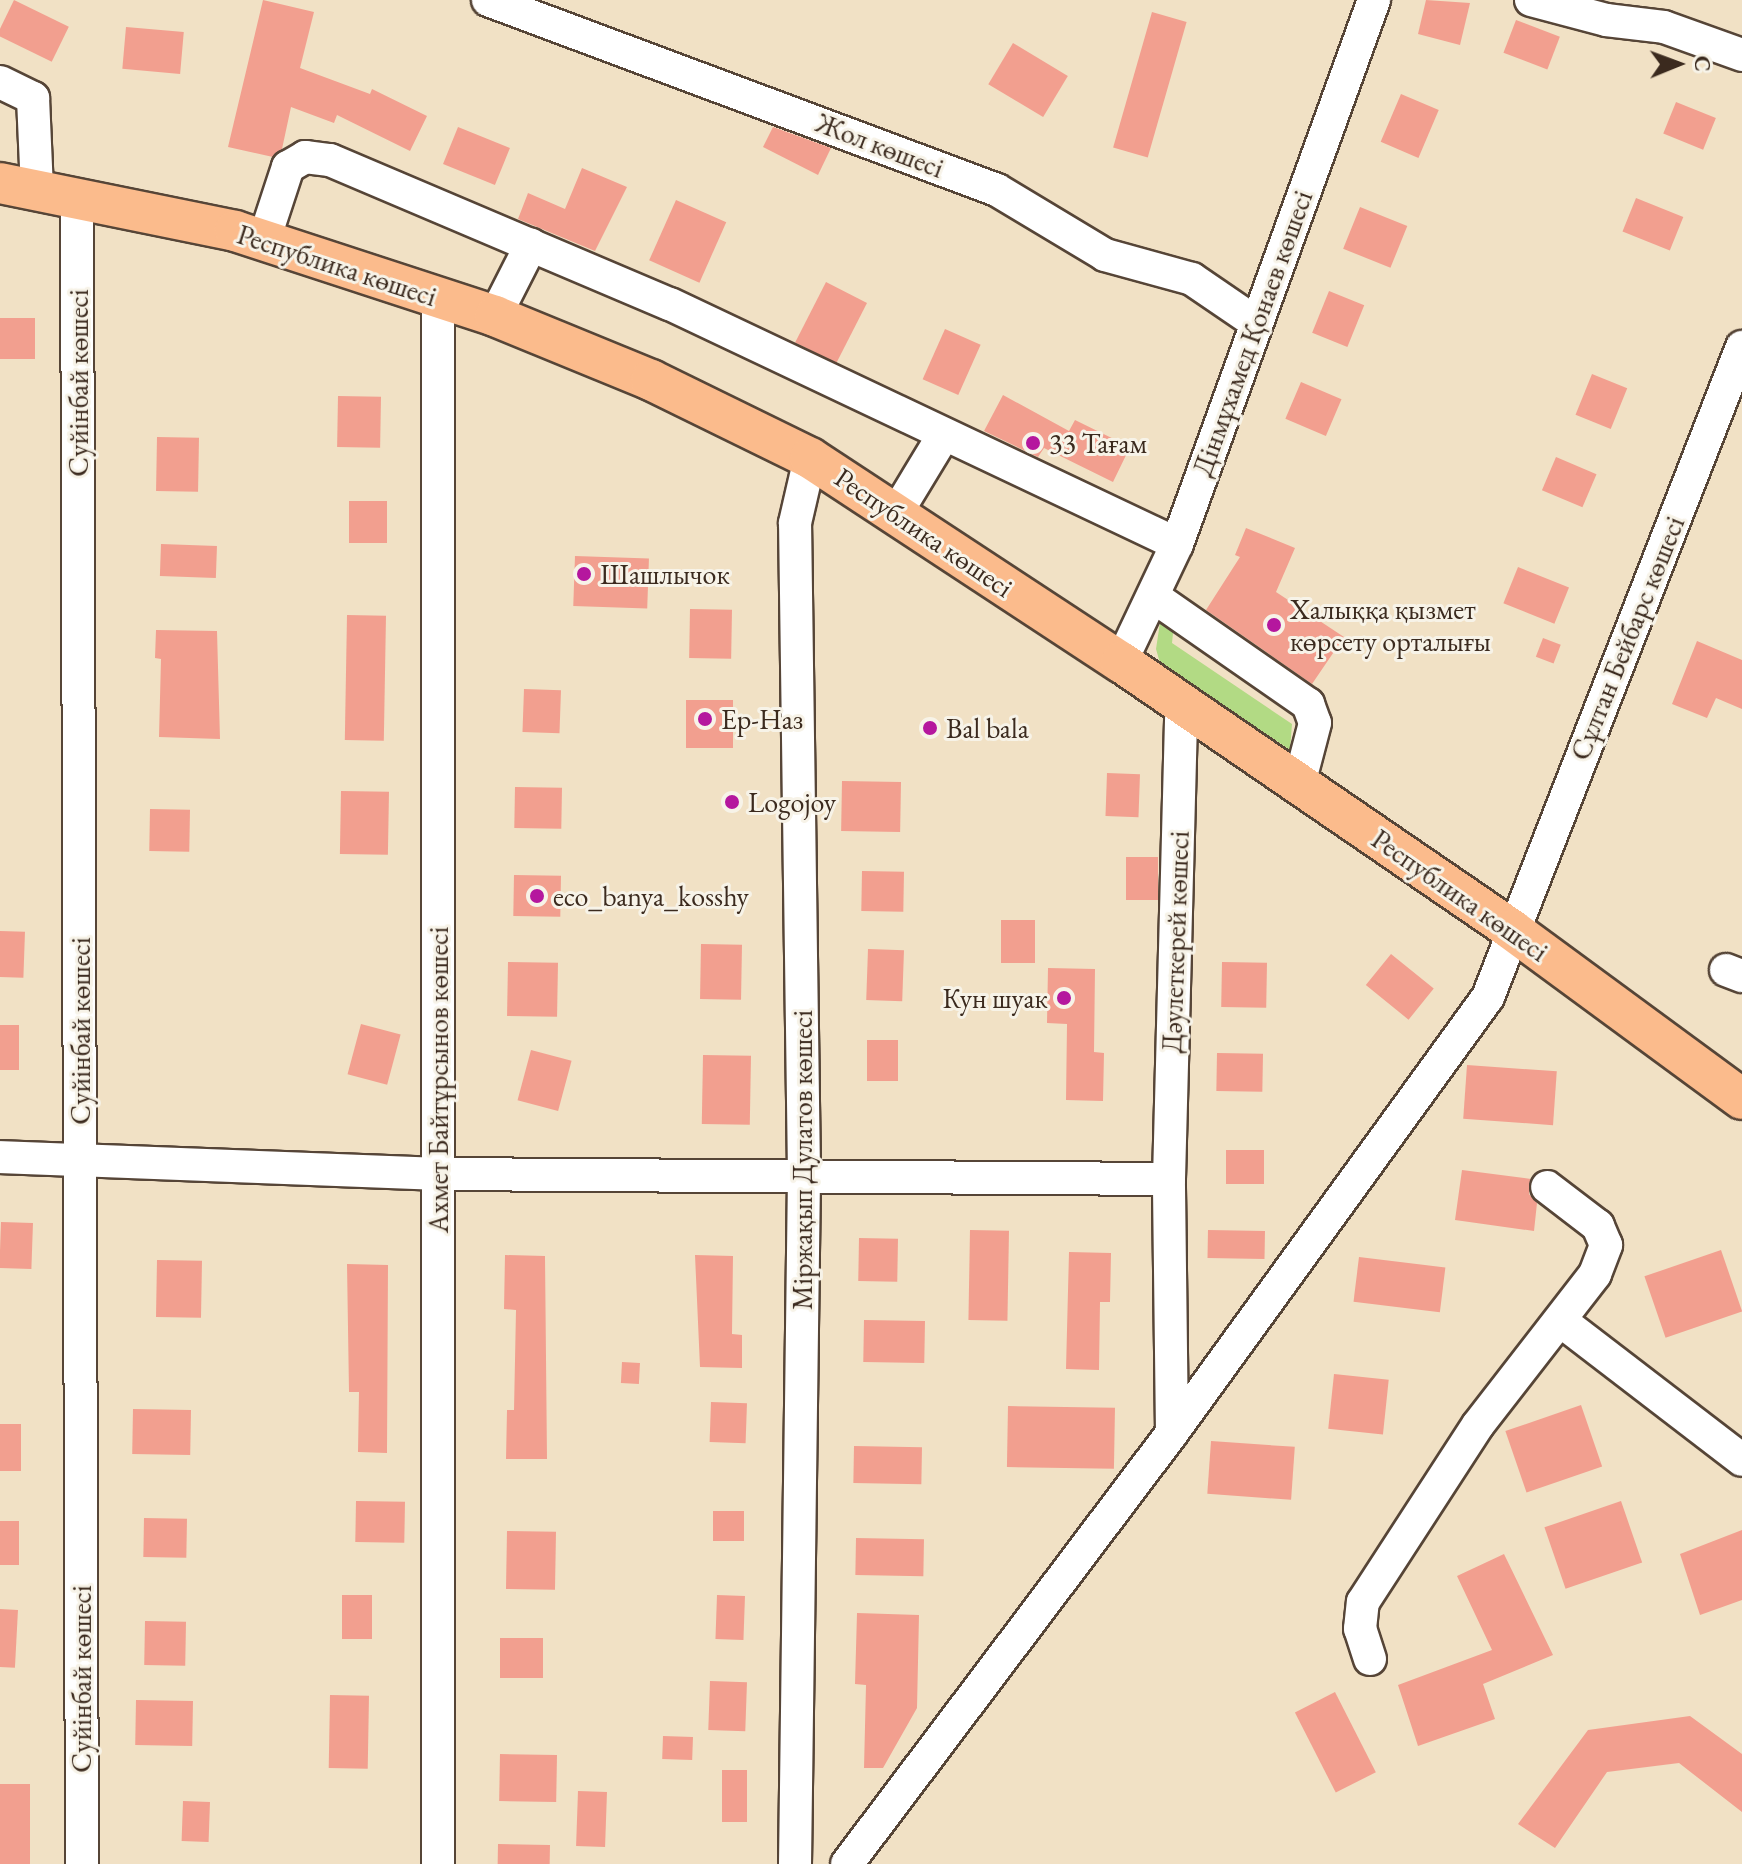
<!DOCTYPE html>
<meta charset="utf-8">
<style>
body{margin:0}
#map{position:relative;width:1742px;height:1864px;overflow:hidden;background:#f1e1c5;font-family:"EB Garamond",serif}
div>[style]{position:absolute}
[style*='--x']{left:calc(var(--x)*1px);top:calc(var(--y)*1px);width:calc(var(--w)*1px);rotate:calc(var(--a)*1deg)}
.green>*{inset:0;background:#b2da84}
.building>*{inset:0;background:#f29f8f;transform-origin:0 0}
.roads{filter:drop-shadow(2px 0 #564537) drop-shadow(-2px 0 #564537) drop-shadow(0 2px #564537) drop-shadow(0 -2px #564537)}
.minor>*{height:32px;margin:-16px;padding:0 16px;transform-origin:16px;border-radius:16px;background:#fff}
.major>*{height:40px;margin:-20px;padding:0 20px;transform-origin:20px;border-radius:20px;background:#fbbb8c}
.dots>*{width:22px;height:22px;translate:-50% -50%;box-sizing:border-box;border:4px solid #f7f3e8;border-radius:50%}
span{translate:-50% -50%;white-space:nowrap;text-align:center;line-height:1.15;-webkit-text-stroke:6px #f7f3e8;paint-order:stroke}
.street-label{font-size:28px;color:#3b2a1e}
.poi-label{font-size:28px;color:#3b2a1e}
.left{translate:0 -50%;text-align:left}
.right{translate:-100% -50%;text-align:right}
.north{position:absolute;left:1638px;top:24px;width:80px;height:80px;-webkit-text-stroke:6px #f7f3e8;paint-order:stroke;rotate:89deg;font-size:22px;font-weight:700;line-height:32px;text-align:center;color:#3b2a1e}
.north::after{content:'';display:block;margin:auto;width:28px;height:36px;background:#3b2a1e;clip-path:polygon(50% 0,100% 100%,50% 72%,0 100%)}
</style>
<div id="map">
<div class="green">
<div style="clip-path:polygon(1161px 616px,1174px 624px,1172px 643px,1292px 724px,1290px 750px,1160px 663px,1156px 649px)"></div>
</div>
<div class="building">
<div style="left:14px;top:0;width:61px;height:39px;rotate:26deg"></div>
<div style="clip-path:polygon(263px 0,314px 12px,300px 68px,370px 94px,372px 89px,427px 116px,410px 151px,337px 115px,334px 123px,291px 107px,282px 149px,273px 157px,228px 147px)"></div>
<div style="clip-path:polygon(1426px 0,1470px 3px,1460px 45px,1418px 34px)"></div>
<div style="left:1152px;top:12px;width:36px;height:141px;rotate:16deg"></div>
<div style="left:1516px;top:20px;width:47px;height:35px;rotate:21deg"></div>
<div style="left:126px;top:27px;width:58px;height:42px;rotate:5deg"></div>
<div style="left:1013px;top:43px;width:64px;height:48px;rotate:31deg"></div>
<div style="left:1401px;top:94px;width:41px;height:52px;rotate:23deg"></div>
<div style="left:1676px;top:102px;width:43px;height:34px;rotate:22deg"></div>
<div style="left:458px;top:127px;width:56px;height:40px;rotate:22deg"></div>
<div style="clip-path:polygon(773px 127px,831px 148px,818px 175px,763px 147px)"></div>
<div style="clip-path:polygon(582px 168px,627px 187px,595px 251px,518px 219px,528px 193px,565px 209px)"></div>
<div style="left:1636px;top:198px;width:51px;height:36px;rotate:22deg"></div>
<div style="left:676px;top:200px;width:55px;height:66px;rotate:24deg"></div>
<div style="left:1360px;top:207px;width:51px;height:45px;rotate:22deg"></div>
<div style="left:826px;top:282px;width:46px;height:68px;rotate:27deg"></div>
<div style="left:1329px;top:291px;width:38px;height:45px;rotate:22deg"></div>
<div style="left:0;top:318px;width:35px;height:41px"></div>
<div style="left:945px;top:329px;width:39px;height:55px;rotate:24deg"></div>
<div style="left:1592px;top:374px;width:38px;height:44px;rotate:22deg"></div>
<div style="left:1301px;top:382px;width:44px;height:40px;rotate:23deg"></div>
<div style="clip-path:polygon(1003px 395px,1069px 431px,1075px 420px,1130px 447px,1113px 482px,1044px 448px,1038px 457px,984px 431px)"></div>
<div style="left:338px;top:396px;width:43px;height:51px;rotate:1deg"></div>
<div style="left:157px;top:437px;width:42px;height:54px;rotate:1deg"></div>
<div style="left:1556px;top:457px;width:44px;height:36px;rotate:23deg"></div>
<div style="left:349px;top:501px;width:38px;height:42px"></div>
<div style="clip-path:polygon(1246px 528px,1295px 548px,1276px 592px,1344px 637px,1312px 684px,1206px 610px,1240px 557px,1235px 555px)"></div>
<div style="left:161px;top:544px;width:56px;height:32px;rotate:2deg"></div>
<div style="left:575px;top:556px;width:74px;height:50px;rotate:2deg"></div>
<div style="left:1518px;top:567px;width:55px;height:39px;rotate:22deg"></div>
<div style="left:690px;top:609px;width:42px;height:49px;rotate:1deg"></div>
<div style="left:347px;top:615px;width:39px;height:125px;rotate:1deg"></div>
<div style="clip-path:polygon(156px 630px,217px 631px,220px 739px,159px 737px,161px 659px,155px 658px)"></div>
<div style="left:1543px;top:638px;width:19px;height:20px;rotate:21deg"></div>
<div style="clip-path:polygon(1697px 641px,1742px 660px,1742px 709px,1716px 698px,1707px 718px,1672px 704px)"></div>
<div style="left:524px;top:689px;width:37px;height:43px;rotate:2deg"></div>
<div style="left:686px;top:700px;width:47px;height:48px"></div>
<div style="left:1107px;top:773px;width:33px;height:43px;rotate:2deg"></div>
<div style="left:842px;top:781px;width:59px;height:50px;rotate:1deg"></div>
<div style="left:515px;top:787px;width:47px;height:41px;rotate:1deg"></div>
<div style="left:341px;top:791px;width:48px;height:63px;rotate:1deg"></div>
<div style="left:150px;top:809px;width:40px;height:42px;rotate:1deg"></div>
<div style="left:1126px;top:857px;width:32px;height:43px"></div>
<div style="left:862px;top:871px;width:42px;height:40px;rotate:1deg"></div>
<div style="left:514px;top:875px;width:47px;height:41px;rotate:1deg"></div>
<div style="left:1001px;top:920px;width:34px;height:43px"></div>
<div style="left:0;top:931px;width:25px;height:46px;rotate:2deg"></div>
<div style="left:701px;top:944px;width:41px;height:55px;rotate:1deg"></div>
<div style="left:868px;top:949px;width:36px;height:51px;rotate:2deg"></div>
<div style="left:1391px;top:954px;width:55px;height:40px;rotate:39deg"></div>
<div style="left:508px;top:962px;width:50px;height:54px;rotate:1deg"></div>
<div style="left:1222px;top:962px;width:45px;height:45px;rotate:1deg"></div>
<div style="clip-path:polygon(1048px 968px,1095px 969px,1094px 1052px,1104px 1053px,1103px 1101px,1066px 1100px,1067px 1024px,1047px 1023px)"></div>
<div style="left:361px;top:1024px;width:41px;height:52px;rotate:15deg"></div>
<div style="left:0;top:1025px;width:19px;height:45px"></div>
<div style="left:867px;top:1040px;width:31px;height:41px"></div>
<div style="left:531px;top:1050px;width:42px;height:52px;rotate:15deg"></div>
<div style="left:1217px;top:1053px;width:46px;height:38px;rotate:1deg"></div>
<div style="left:703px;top:1055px;width:48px;height:69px;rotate:1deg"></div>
<div style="left:1467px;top:1065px;width:90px;height:54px;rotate:4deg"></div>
<div style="left:1226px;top:1150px;width:38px;height:34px"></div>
<div style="clip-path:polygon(1462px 1170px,1531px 1179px,1529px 1194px,1537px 1203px,1534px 1231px,1455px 1220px)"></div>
<div style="left:1px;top:1222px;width:32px;height:46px;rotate:2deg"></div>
<div style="left:970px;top:1230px;width:39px;height:90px;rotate:1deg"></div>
<div style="left:1208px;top:1230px;width:57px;height:28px;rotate:1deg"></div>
<div style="left:859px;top:1238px;width:39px;height:43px;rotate:1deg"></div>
<div style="left:1721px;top:1250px;width:65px;height:81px;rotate:71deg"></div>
<div style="clip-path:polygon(1069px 1252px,1111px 1253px,1110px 1302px,1100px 1302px,1099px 1370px,1066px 1369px)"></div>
<div style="clip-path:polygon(505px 1255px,545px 1256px,547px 1459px,506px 1459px,507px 1410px,514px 1410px,516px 1310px,504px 1309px)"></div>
<div style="clip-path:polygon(695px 1255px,733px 1256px,732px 1334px,742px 1335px,742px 1368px,700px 1367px)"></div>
<div style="left:1359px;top:1257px;width:87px;height:45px;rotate:7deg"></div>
<div style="left:157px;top:1260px;width:45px;height:57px;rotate:1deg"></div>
<div style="clip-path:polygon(347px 1264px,388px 1265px,387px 1453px,358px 1452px,359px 1392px,349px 1392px)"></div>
<div style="left:864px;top:1320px;width:61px;height:42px;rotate:1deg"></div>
<div style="left:622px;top:1362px;width:18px;height:21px;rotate:3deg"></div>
<div style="left:1334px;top:1374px;width:55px;height:55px;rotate:6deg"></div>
<div style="left:711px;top:1402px;width:36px;height:40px;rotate:2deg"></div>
<div style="left:1581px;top:1405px;width:65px;height:80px;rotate:71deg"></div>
<div style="left:1008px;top:1406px;width:107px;height:61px;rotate:1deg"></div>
<div style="left:133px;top:1409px;width:58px;height:45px;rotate:1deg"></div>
<div style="left:0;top:1424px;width:21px;height:47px"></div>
<div style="left:1211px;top:1441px;width:84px;height:53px;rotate:4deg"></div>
<div style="left:854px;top:1446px;width:68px;height:37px;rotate:1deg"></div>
<div style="left:356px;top:1501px;width:49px;height:41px;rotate:1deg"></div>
<div style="left:1621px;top:1501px;width:65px;height:81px;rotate:71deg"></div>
<div style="left:713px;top:1511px;width:31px;height:30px"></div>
<div style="left:144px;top:1518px;width:43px;height:39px;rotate:1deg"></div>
<div style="left:0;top:1521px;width:19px;height:44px"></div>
<div style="clip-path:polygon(1742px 1530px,1742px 1600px,1700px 1615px,1680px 1554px)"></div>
<div style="left:507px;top:1531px;width:49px;height:58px;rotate:1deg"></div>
<div style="left:856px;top:1538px;width:68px;height:37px;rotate:1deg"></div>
<div style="clip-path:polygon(1504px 1554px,1553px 1655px,1483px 1684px,1495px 1719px,1418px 1746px,1398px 1685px,1492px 1650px,1457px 1576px)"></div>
<div style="left:342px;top:1595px;width:30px;height:44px"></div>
<div style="left:717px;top:1595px;width:28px;height:44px;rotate:2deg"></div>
<div style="left:0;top:1609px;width:18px;height:58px;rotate:3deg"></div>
<div style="clip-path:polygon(857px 1613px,919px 1615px,917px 1708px,883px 1768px,864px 1768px,866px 1685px,855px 1684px)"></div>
<div style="left:145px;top:1621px;width:41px;height:44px;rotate:1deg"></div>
<div style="left:500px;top:1638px;width:43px;height:40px"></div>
<div style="left:710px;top:1681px;width:37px;height:49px;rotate:2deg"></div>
<div style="left:1335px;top:1692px;width:90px;height:45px;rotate:63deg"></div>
<div style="left:330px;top:1695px;width:39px;height:73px;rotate:1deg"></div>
<div style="left:136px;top:1700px;width:57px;height:45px;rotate:1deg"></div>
<div style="clip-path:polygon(1690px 1716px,1742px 1754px,1742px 1812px,1679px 1763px,1607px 1772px,1555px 1848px,1518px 1824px,1588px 1730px)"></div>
<div style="left:663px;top:1736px;width:30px;height:23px;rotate:2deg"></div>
<div style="left:500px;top:1754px;width:57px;height:47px;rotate:1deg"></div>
<div style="left:722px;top:1770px;width:25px;height:52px"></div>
<div style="left:0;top:1784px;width:30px;height:80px"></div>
<div style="left:578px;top:1791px;width:29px;height:55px;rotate:2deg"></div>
<div style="left:183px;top:1801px;width:27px;height:40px;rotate:2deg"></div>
<div style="left:498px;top:1844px;width:52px;height:20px;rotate:1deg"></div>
</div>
<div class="roads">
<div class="minor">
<div style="--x:488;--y:0;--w:543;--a:20.47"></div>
<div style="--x:997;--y:190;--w:126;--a:31"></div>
<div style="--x:1105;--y:255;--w:90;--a:15.4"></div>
<div style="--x:1192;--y:279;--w:76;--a:34.3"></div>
<div style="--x:1531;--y:0;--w:78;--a:14.9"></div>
<div style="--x:1606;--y:20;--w:58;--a:6.9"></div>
<div style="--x:1664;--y:27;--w:83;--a:19.7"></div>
<div style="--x:0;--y:82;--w:37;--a:26"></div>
<div style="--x:33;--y:98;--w:92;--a:87.5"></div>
<div style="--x:77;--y:198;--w:1666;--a:89.83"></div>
<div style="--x:264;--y:240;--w:77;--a:-71.8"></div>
<div style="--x:288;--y:167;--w:20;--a:-30"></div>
<div style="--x:305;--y:157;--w:25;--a:7"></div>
<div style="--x:330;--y:160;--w:369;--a:23"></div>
<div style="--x:670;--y:304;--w:561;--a:25.33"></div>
<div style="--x:438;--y:297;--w:1567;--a:90"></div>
<div style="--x:495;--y:316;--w:80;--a:-63.1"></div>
<div style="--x:897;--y:512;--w:89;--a:-58.8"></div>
<div style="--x:1154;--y:597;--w:188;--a:34.8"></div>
<div style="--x:1308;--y:704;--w:20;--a:70"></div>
<div style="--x:1315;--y:723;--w:63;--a:104.7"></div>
<div style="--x:1121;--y:662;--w:131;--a:-64.6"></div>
<div style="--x:1177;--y:544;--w:579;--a:-70.09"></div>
<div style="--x:1726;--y:970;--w:17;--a:21"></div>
<div style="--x:0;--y:1157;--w:438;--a:2.2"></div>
<div style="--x:438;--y:1174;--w:731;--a:0.39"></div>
<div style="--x:1561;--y:1321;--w:228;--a:37.5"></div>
<div style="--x:1172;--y:1433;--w:254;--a:-90.7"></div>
<div style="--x:1169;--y:1179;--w:474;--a:-88.5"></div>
<div style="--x:1370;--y:1659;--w:32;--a:-108"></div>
<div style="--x:1360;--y:1629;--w:27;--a:-84"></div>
<div style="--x:1363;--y:1602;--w:211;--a:-57"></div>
<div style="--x:1478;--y:1425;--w:191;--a:-52.2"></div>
<div style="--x:1595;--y:1274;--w:31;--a:-69"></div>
<div style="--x:1606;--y:1245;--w:21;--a:-113"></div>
<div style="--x:1598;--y:1226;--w:64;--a:-142.6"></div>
<div style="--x:795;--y:1864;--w:691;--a:-89.25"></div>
<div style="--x:804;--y:1173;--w:650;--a:-90.79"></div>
<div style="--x:795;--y:523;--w:67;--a:-77"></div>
<div style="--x:847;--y:1864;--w:540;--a:-52.98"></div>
<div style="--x:1172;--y:1433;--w:538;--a:-54.07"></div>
<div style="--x:1488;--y:997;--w:698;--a:-68.66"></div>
</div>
<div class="major">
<div style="--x:0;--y:183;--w:240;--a:11.5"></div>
<div style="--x:235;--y:231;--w:274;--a:18.1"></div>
<div style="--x:495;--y:316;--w:169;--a:22.3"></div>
<div style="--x:651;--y:380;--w:177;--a:26.1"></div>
<div style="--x:810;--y:458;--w:372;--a:33.3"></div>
<div style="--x:1121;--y:662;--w:474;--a:34.4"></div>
<div style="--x:1512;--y:930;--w:285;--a:36.3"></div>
</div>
</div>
<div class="dots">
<div style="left:1033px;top:443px;background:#b5179e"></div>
<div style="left:584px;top:574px;background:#b5179e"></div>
<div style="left:1274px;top:625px;background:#b5179e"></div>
<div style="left:705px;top:719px;background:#b5179e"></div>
<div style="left:930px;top:728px;background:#b5179e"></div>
<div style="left:732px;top:802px;background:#b5179e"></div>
<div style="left:537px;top:896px;background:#b5179e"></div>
<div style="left:1064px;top:998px;background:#b5179e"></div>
</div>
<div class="street-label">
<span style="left:880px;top:145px;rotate:21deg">Жол көшесі</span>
<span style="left:337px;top:265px;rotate:18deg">Республика көшесі</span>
<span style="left:1252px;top:333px;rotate:-70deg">Дінмұхамед Қонаев көшесі</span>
<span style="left:78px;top:383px;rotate:-90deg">Суйінбай көшесі</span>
<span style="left:924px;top:532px;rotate:34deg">Республика көшесі</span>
<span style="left:1627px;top:638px;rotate:-68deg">Сұлтан Бейбарс көшесі</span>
<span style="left:1460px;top:895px;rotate:35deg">Республика көшесі</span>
<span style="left:1175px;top:942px;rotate:-88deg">Дәулеткерей көшесі</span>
<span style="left:80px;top:1031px;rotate:-90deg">Суйінбай көшесі</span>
<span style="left:438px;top:1080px;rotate:-90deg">Ахмет Байтұрсынов көшесі</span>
<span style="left:802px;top:1160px;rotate:-90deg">Міржақып Дулатов көшесі</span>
<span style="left:81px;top:1679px;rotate:-90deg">Суйінбай көшесі</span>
</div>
<div class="poi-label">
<span class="left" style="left:1049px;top:443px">33 Тағам</span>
<span class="left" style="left:600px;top:574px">Шашлычок</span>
<span class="left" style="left:1290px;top:625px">Халыққа қызмет<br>көрсету орталығы</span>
<span class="left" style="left:721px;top:719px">Ер-Наз</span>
<span class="left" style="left:946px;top:728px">Bal bala</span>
<span class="left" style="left:748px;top:802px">Logojoy</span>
<span class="left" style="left:553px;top:896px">eco_banya_kosshy</span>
<span class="right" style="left:1048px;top:998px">Кун шуак</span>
</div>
<div class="north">С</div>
</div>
